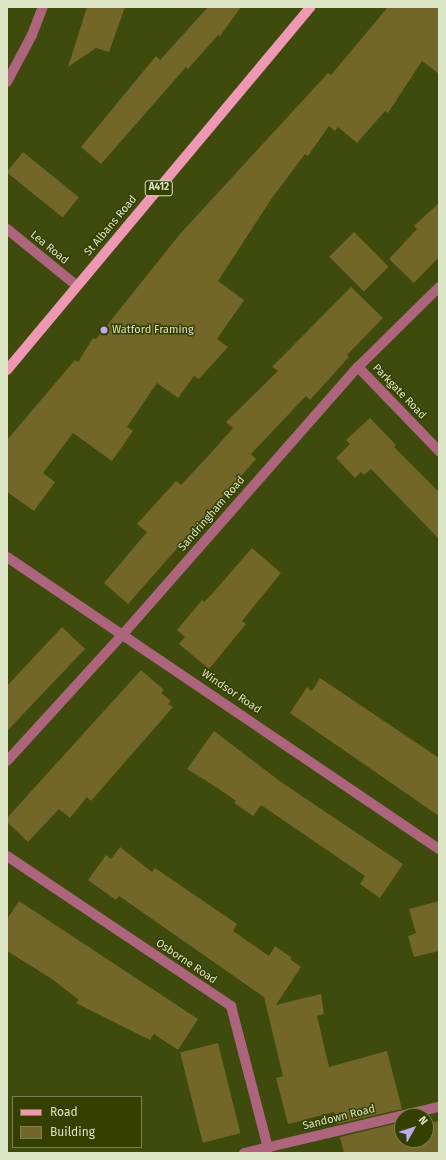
<!DOCTYPE html>
<style>
body{margin:0}
#map{position:relative;width:446px;height:1160px;overflow:hidden;background:#3f4a0d;font-family:"Fira Sans",sans-serif}
div>[style]{position:absolute}
[style*='--x']{left:calc(var(--x)*1px);top:calc(var(--y)*1px);width:calc(var(--w)*1px);rotate:calc(var(--a)*1deg)}
.building>*{inset:0;background:#726629;transform-origin:0 0}
.minor>*{height:10px;margin:-5px;padding:0 5px;transform-origin:5px;border-radius:5px;background:#ac657c}
.major>*{height:10px;margin:-5px;padding:0 5px;transform-origin:5px;border-radius:5px;background:#ef98b4}
.dots>*{width:11px;height:11px;translate:-50% -50%;box-sizing:border-box;border:2px solid #353f00;border-radius:50%}
span{translate:-50% -50%;white-space:nowrap;text-align:center;line-height:1.15;-webkit-text-stroke:3px #353f00;paint-order:stroke}
.shield-label span{padding:1px 3px;background:#353f00;border:1px solid;border-radius:3px;-webkit-text-stroke-width:0}
.shield-label{font-size:10px;color:#dce4c6;font-weight:700}
.street-label{font-size:11px;color:#dce4c6}
.poi-label{font-size:11px;color:#dce4c6}
.left{translate:0 -50%;text-align:left}
.frame{position:absolute;inset:0;border:8px solid #dce4c6;pointer-events:none}
.legend{position:absolute;left:12px;top:1096px;width:130px;height:52px;box-sizing:border-box;background:#353f00;border:1px solid #78814f;margin:0;padding:5px 7px;list-style:none;font-size:12px;color:#dce4c6}
.legend li{display:flex;align-items:center;gap:8px;height:20px}
.legend b{width:20px;border:1px solid #78814f}
.north{position:absolute;left:394px;top:1108px;width:40px;height:40px;box-sizing:border-box;background:#353f00;border:1px solid #78814f;border-radius:50%;rotate:51deg;font-size:11px;font-weight:700;line-height:16px;text-align:center;color:#dce4c6}
.north::after{content:'';display:block;margin:auto;width:14px;height:18px;background:#c1a8f3;clip-path:polygon(50% 0,100% 100%,50% 72%,0 100%)}
</style>
<div id="map">
<div class="building">
<div style="clip-path:polygon(87px 7px,125px 7px,109px 52px,96px 48px,68px 67px)"></div>
<div style="clip-path:polygon(208px 7px,241px 7px,220px 36px,218px 35px,188px 69px,186px 67px,101px 164px,81px 147px,156px 56px,160px 60px)"></div>
<div style="clip-path:polygon(388px 7px,439px 7px,439px 74px,422px 61px,388px 113px,385px 111px,357px 143px,338px 127px,335px 131px,329px 126px,308px 156px,305px 154px,272px 198px,218px 281px,244px 300px,217px 339px,228px 347px,199px 379px,194px 376px,178px 398px,157px 383px,127px 427px,133px 431px,112px 461px,73px 433px,43px 473px,55px 482px,34px 511px,7px 492px,7px 440px,75px 360px,78px 362px,93px 338px,96px 339px,180px 234px,328px 73px,331px 75px)"></div>
<div style="left:23px;top:152px;width:72px;height:26px;rotate:39deg"></div>
<div style="clip-path:polygon(439px 203px,439px 257px,414px 283px,389px 259px,417px 229px,414px 226px)"></div>
<div style="left:354px;top:232px;width:49px;height:35px;rotate:45deg"></div>
<div style="clip-path:polygon(351px 287px,383px 318px,347px 355px,349px 357px,310px 400px,306px 396px,251px 454px,256px 459px,128px 604px,104px 583px,147px 532px,137px 524px,176px 481px,181px 485px,210px 454px,233px 428px,226px 422px,278px 371px,272px 367px)"></div>
<div style="clip-path:polygon(370px 418px,396px 445px,394px 447px,439px 492px,439px 539px,371px 469px,364px 475px,361px 472px,355px 478px,336px 458px,350px 444px,346px 440px)"></div>
<div style="clip-path:polygon(252px 548px,281px 573px,242px 621px,246px 624px,209px 669px,179px 644px,185px 637px,177px 630px,202px 600px,204px 602px,211px 595px)"></div>
<div style="clip-path:polygon(62px 627px,85px 649px,7px 731px,7px 686px)"></div>
<div style="clip-path:polygon(141px 670px,164px 690px,161px 693px,171px 701px,168px 704px,173px 707px,91px 801px,87px 797px,70px 818px,59px 809px,28px 842px,7px 822px,7px 818px)"></div>
<div style="clip-path:polygon(320px 678px,439px 758px,439px 816px,290px 713px,307px 687px,312px 691px)"></div>
<div style="clip-path:polygon(214px 731px,281px 782px,403px 864px,380px 898px,360px 884px,365px 876px,261px 805px,253px 816px,234px 803px,236px 801px,216px 787px,187px 769px)"></div>
<div style="clip-path:polygon(120px 847px,152px 872px,155px 868px,237px 924px,233px 931px,269px 956px,275px 946px,292px 958px,290px 959px,301px 967px,276px 1005px,321px 994px,324px 1014px,317px 1016px,329px 1067px,387px 1051px,402px 1109px,337px 1124px,334px 1112px,288px 1124px,276px 1078px,283px 1076px,264px 997px,119px 896px,116px 900px,88px 880px,106px 855px,111px 859px)"></div>
<div style="clip-path:polygon(19px 901px,198px 1019px,178px 1050px,154px 1034px,150px 1040px,76px 1003px,79px 1000px,52px 979px,7px 951px,7px 919px)"></div>
<div style="clip-path:polygon(439px 901px,439px 951px,414px 957px,408px 936px,416px 933px,409px 909px)"></div>
<div style="left:218px;top:1043px;width:93px;height:39px;rotate:76deg"></div>
<div style="clip-path:polygon(439px 1121px,439px 1153px,344px 1153px,340px 1137px,402px 1122px,402px 1140px,426px 1140px,426px 1124px)"></div>
</div>
<div class="minor">
<div style="--x:7;--y:82;--w:53;--a:-62"></div>
<div style="--x:32;--y:35;--w:30;--a:-69"></div>
<div style="--x:7;--y:229;--w:89;--a:39.1"></div>
<div style="--x:358;--y:367;--w:117;--a:46"></div>
<div style="--x:7;--y:557;--w:521;--a:34.06"></div>
<div style="--x:7;--y:761;--w:173;--a:-47.6"></div>
<div style="--x:124;--y:633;--w:354;--a:-48.7"></div>
<div style="--x:358;--y:367;--w:114;--a:-44.6"></div>
<div style="--x:7;--y:856;--w:270;--a:33.8"></div>
<div style="--x:231;--y:1006;--w:147;--a:75.4"></div>
<div style="--x:244;--y:1153;--w:200;--a:-13.3"></div>
</div>
<div class="major">
<div style="--x:7;--y:370;--w:473;--a:-50.1"></div>
</div>
<div class="dots">
<div style="left:104px;top:330px;background:#c1a8f3"></div>
</div>
<div class="shield-label">
<span style="left:159px;top:188px">A412</span>
</div>
<div class="street-label">
<span style="left:111px;top:226px;rotate:-50deg">St Albans Road</span>
<span style="left:49px;top:248px;rotate:39deg">Lea Road</span>
<span style="left:399px;top:392px;rotate:46deg">Parkgate Road</span>
<span style="left:212px;top:514px;rotate:-49deg">Sandringham Road</span>
<span style="left:231px;top:692px;rotate:34deg">Windsor Road</span>
<span style="left:186px;top:962px;rotate:34deg">Osborne Road</span>
<span style="left:339px;top:1118px;rotate:-14deg">Sandown Road</span>
</div>
<div class="poi-label">
<span class="left" style="left:112px;top:330px">Watford Framing</span>
</div>
<div class="frame"></div>
<ul class="legend">
<li><b style="height:5px;background:#ef98b4"></b>Road</li>
<li><b style="height:11px;background:#726629"></b>Building</li>
</ul>
<div class="north">N</div>
</div>
